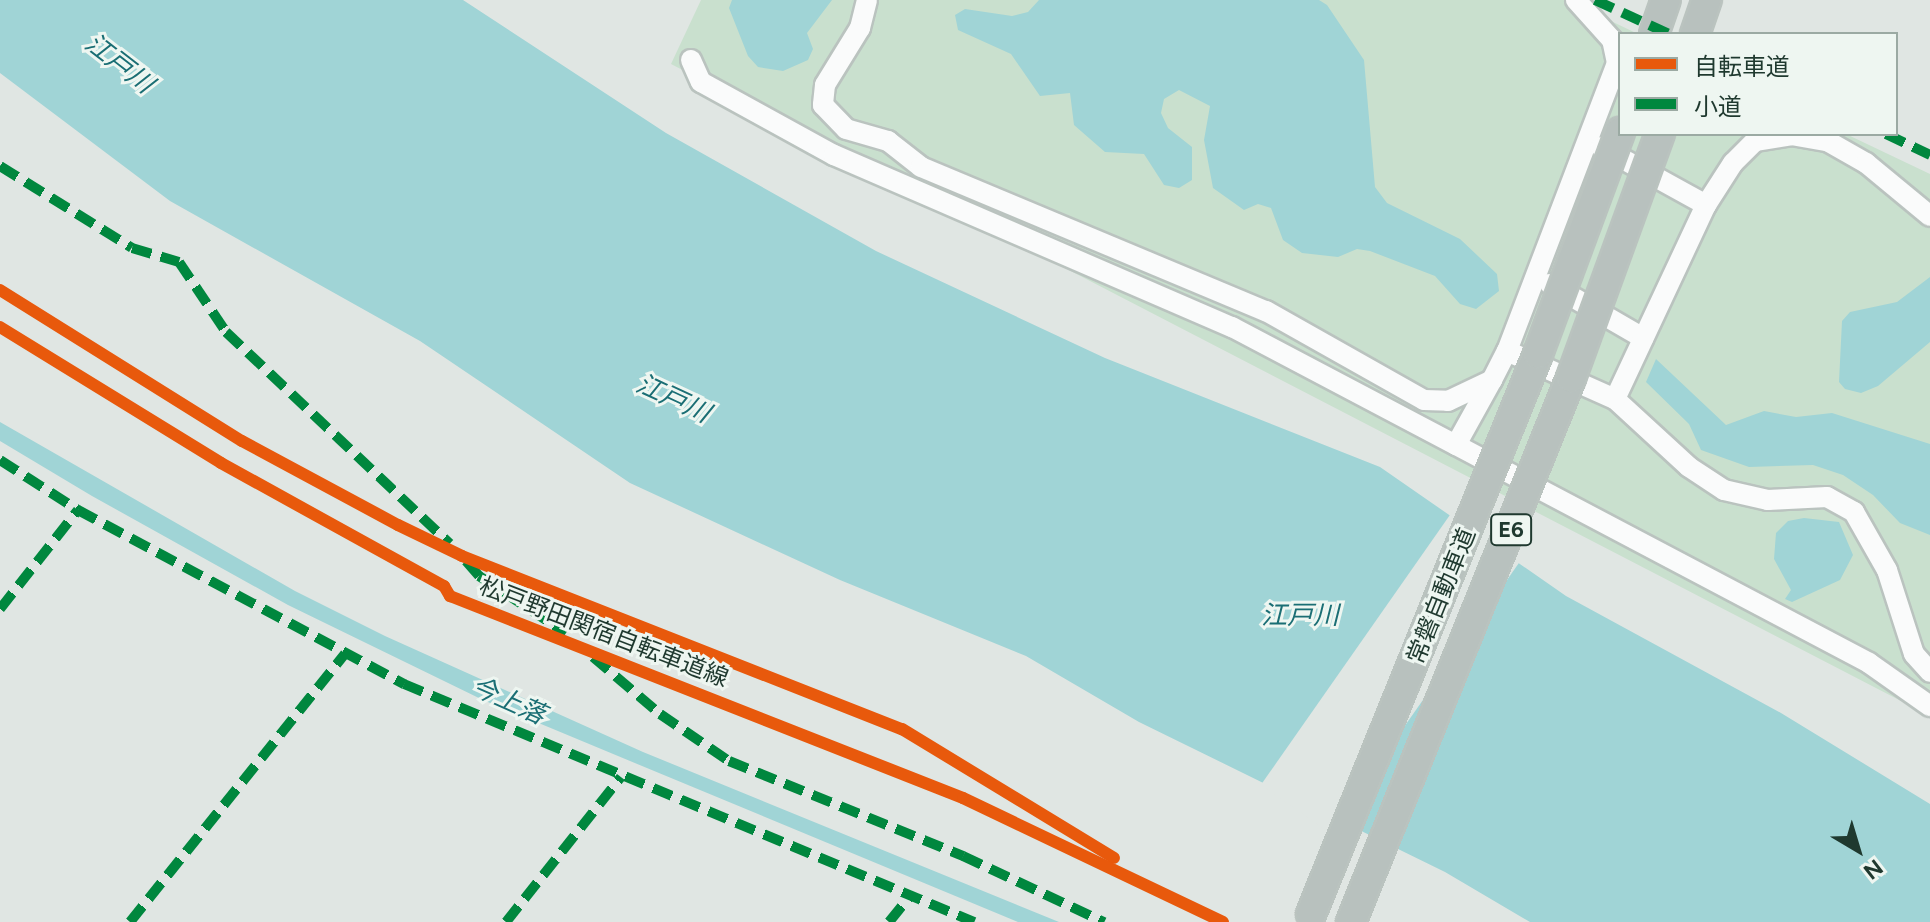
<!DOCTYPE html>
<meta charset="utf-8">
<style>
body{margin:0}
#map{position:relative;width:1930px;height:922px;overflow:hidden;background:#e0e6e3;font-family:Figtree,"Noto Sans JP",sans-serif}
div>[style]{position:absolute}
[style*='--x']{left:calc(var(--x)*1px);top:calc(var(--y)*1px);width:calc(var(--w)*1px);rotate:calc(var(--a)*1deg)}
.green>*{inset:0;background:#c9e0ce}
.water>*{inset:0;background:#a0d4d6}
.pier>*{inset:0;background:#e0e6e3;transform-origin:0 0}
.roads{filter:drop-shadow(2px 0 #bac3bf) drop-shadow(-2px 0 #bac3bf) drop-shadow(0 2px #bac3bf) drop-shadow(0 -2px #bac3bf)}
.minor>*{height:20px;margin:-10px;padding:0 10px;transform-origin:10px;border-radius:10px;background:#fafbfb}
.highway>*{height:28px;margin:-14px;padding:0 14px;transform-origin:14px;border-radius:14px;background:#b8c1be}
.bridges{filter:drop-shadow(2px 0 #bac3bf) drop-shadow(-2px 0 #bac3bf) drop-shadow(0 2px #bac3bf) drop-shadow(0 -2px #bac3bf)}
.highway-bridge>*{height:28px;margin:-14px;padding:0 14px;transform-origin:14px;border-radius:14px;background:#b8c1be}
.quiet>*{height:10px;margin-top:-5px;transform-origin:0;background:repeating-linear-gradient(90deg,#00873e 0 20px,transparent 0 30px)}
.cycleway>*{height:12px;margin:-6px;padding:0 6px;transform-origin:6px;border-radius:6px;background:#e8590c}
span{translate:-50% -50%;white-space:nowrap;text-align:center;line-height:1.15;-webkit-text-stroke:6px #eef6f1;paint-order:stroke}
.shield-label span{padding:2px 6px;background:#eef6f1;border:2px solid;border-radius:6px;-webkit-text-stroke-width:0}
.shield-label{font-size:22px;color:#1f392f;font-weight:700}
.street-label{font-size:24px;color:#1f392f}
.water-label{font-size:26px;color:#1a6e74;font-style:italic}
.legend{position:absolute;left:1618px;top:32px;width:280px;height:104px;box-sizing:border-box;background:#eef6f1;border:2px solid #9baaa3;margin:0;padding:10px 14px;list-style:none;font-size:24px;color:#1f392f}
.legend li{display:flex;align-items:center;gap:16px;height:40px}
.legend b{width:40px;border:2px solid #9baaa3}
.north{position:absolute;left:1818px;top:810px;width:80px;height:80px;-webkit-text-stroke:6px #eef6f1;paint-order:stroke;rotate:142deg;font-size:22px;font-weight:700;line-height:32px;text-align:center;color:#1f392f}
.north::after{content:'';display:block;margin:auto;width:28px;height:36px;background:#1f392f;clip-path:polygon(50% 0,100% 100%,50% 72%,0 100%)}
</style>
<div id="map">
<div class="green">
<div style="clip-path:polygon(701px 0,1567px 0,1638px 34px,1620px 34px,1620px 134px,1846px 134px,1930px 174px,1930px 716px,671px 64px)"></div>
</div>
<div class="water">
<div style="clip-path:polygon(0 0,463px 0,666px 133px,876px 251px,1105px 358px,1380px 467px,1566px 596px,1781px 713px,1930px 804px,1930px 922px,1530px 922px,1445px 872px,1139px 722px,1026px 656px,840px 580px,630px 483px,420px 341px,170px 201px,0 73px)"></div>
<div style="clip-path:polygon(732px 0,832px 0,807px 33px,813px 49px,808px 60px,783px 71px,758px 67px,748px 56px,729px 8px)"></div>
<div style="clip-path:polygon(1039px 0,1319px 0,1327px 5px,1364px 60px,1375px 187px,1387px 203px,1460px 239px,1497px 274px,1499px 291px,1476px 309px,1460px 304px,1435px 276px,1370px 251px,1357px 249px,1338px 257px,1302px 253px,1283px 240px,1271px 208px,1258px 204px,1244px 210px,1213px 188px,1204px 140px,1210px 106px,1179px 90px,1164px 99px,1161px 113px,1168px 128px,1192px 147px,1192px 180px,1179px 188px,1164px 185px,1144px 154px,1105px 152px,1074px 125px,1070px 93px,1040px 96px,1011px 54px,958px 30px,955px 15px,965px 9px,1012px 16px,1028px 12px)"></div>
<div style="clip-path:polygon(1930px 277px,1930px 342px,1878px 386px,1861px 393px,1845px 389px,1839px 382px,1842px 321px,1850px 312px,1897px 302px)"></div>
<div style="clip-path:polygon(1656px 359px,1726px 425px,1764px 411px,1796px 417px,1832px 413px,1930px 444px,1930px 535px,1900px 523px,1873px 495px,1843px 475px,1813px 465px,1749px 467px,1701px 450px,1689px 424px,1646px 382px)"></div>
<div style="clip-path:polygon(0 422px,295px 591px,385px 636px,643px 752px,1059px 922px,1018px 922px,483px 700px,288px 605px,92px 496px,0 441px)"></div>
<div style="clip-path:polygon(1804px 518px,1839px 522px,1853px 555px,1840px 580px,1792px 602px,1785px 599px,1791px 590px,1774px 559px,1776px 533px,1788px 521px)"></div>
</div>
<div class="pier">
<div style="left:1452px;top:512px;width:84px;height:333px;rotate:35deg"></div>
</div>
<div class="roads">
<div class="minor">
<div style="--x:867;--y:0;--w:29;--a:104"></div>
<div style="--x:860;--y:28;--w:67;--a:121.6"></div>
<div style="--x:825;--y:85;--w:20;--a:96"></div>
<div style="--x:823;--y:105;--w:33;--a:46"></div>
<div style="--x:846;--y:129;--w:44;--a:15.9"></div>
<div style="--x:888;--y:141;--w:42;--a:38.2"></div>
<div style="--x:921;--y:167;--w:374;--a:22.7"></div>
<div style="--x:1266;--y:311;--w:181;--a:29.4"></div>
<div style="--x:1424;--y:400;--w:24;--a:2"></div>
<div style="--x:1448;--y:401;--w:49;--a:-25.5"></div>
<div style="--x:1492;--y:380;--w:33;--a:-63"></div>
<div style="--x:1507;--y:351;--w:308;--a:-69.1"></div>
<div style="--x:1617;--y:63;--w:24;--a:-102"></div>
<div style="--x:1612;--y:40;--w:54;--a:-132"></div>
<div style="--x:691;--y:60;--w:24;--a:66"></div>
<div style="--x:701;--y:82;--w:152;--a:28.8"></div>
<div style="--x:834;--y:155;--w:434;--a:23.4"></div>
<div style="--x:1232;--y:327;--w:253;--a:27.8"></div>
<div style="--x:1601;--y:147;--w:120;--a:28.9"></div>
<div style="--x:1550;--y:284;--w:108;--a:30.1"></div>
<div style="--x:1507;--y:351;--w:118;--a:24"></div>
<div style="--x:1615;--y:399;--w:100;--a:42.6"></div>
<div style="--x:1689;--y:467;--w:42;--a:33.3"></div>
<div style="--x:1724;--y:490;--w:45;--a:12.8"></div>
<div style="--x:1768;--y:500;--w:59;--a:-2.9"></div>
<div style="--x:1827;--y:497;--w:31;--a:29"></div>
<div style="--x:1854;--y:512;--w:67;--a:60.4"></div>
<div style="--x:1887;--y:570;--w:88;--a:72.2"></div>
<div style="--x:1914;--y:654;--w:24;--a:48"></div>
<div style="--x:1492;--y:380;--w:74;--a:119"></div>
<div style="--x:1456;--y:445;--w:467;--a:27.8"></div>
<div style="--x:1869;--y:663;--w:75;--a:35.2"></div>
<div style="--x:1615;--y:399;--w:214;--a:-64.9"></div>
<div style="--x:1706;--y:205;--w:50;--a:-57.3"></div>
<div style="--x:1733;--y:163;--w:31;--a:-45"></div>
<div style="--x:1755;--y:141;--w:36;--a:-9"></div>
<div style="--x:1791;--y:135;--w:39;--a:10"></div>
<div style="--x:1829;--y:142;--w:43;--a:29.6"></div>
<div style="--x:1866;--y:163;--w:83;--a:39.6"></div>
</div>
<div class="highway">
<div style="--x:1654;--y:34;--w:36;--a:-71"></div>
<div style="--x:1695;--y:34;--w:36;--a:-71"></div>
</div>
</div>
<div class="bridges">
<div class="highway-bridge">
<div style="--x:1311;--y:914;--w:604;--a:-67.93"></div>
<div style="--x:1538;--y:354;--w:237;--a:-69.7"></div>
<div style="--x:1351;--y:922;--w:587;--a:-67.98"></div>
<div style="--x:1571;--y:378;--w:260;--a:-70"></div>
</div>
</div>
<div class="quiet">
<div style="--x:1595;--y:0;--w:81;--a:24.7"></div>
<div style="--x:1886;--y:134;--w:49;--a:25.5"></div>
<div style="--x:0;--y:166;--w:155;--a:31.8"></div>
<div style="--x:132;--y:248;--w:49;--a:16.6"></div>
<div style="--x:179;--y:262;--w:84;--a:56.1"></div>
<div style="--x:226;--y:332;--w:308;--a:43.4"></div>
<div style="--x:0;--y:460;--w:93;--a:32.7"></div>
<div style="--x:78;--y:510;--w:370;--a:28.1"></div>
<div style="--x:404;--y:684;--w:618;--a:22.66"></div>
<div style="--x:466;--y:561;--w:20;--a:49"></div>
<div style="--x:479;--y:576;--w:104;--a:33.2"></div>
<div style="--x:0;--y:609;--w:126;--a:-51.8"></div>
<div style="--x:593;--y:657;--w:88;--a:40.4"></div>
<div style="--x:660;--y:714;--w:83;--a:34.3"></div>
<div style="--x:729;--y:761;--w:253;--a:22.1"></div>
<div style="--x:963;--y:856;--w:156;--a:25.1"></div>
<div style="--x:130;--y:922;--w:344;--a:-51.3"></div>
<div style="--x:506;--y:922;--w:185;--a:-51.6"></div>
<div style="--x:889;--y:922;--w:33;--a:-51"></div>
</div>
<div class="cycleway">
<div style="--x:0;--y:290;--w:285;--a:32"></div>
<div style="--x:242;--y:441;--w:177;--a:28.3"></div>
<div style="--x:398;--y:525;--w:71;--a:25.8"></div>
<div style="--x:462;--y:556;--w:473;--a:21.5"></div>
<div style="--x:902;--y:729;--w:248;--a:31.3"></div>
<div style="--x:0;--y:327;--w:259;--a:31.6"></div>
<div style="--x:221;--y:463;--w:255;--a:28.9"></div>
<div style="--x:444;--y:586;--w:12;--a:59"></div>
<div style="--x:450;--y:596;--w:551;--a:21.49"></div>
<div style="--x:963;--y:798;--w:288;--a:25.5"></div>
</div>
<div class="shield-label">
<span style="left:1511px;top:530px">E6</span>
</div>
<div class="street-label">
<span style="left:1441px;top:596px;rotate:-68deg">常磐自動車道</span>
<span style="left:604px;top:632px;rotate:21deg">松戸野田関宿自転車道線</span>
</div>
<div class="water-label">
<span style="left:119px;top:64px;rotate:38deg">江戸川</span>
<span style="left:673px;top:399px;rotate:25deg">江戸川</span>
<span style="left:1300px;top:616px">江戸川</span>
<span style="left:508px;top:701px;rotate:24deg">今上落</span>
</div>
<ul class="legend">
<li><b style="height:10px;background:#e8590c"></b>自転車道</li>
<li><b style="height:10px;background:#00873e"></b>小道</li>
</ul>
<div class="north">N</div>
</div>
